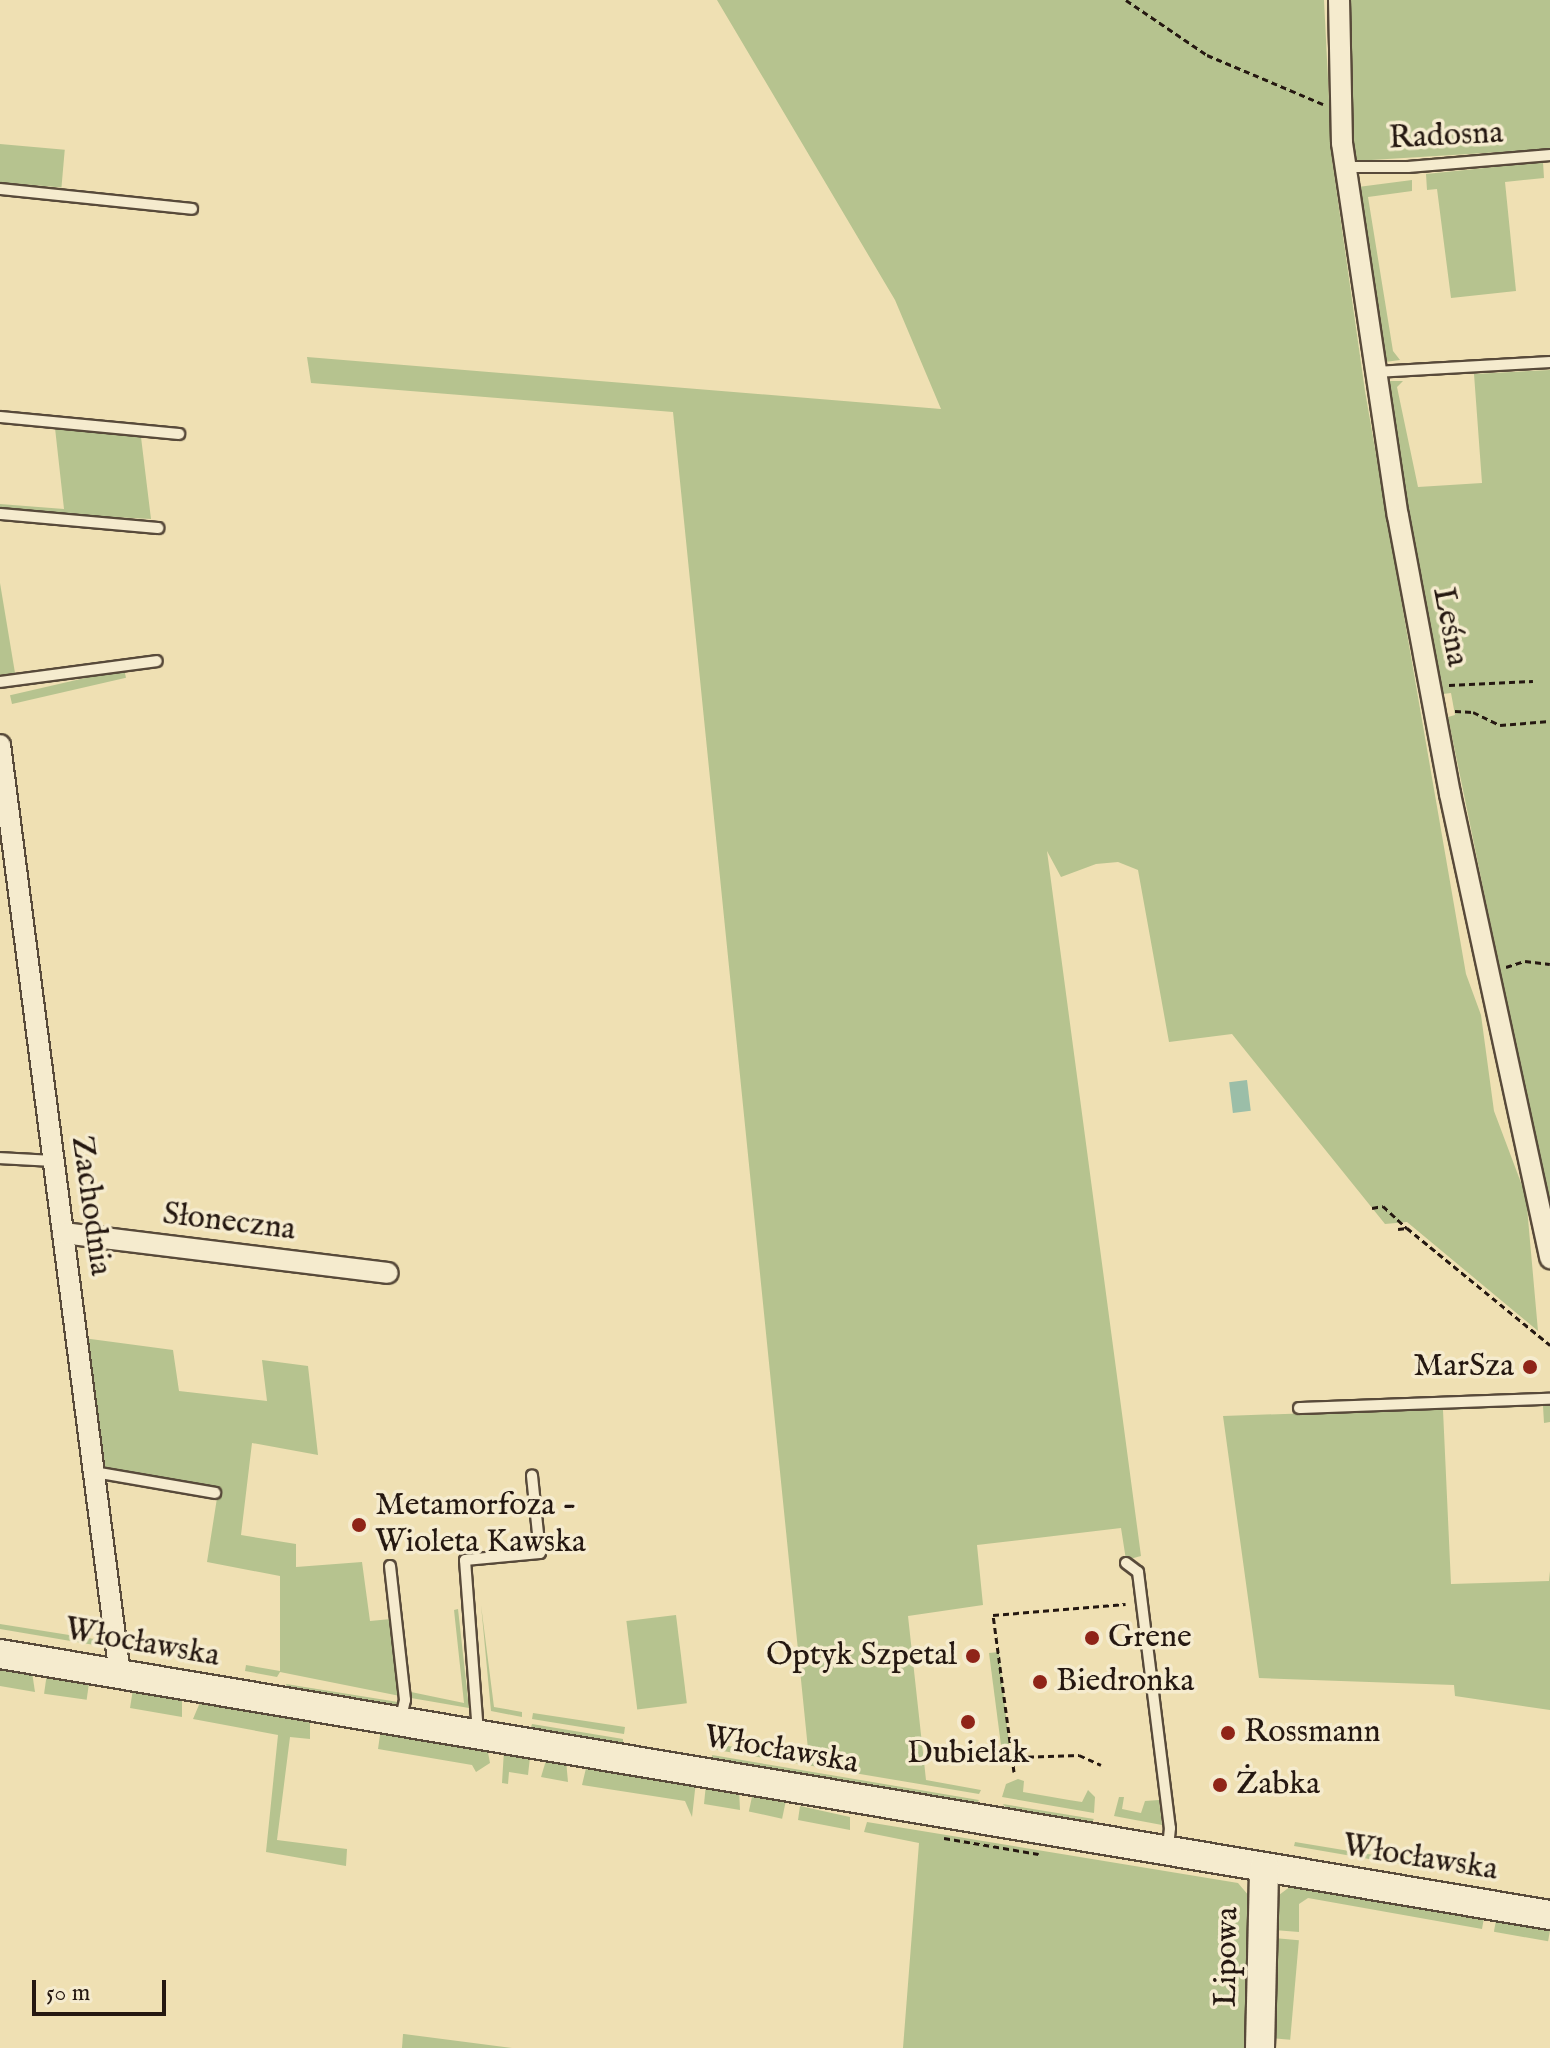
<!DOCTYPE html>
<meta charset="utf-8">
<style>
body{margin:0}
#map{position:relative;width:1550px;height:2048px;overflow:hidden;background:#efe0b3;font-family:"IM FELL English",serif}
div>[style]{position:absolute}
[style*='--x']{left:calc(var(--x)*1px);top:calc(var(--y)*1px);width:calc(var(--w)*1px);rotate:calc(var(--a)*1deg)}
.green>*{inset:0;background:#b6c38f;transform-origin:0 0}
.water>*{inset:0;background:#9bbea8;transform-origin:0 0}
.path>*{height:3px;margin-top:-1.5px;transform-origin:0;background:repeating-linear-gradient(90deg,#251811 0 6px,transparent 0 10px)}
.roads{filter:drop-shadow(2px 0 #584a3a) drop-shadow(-2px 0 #584a3a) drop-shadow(0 2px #584a3a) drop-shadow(0 -2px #584a3a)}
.lane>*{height:10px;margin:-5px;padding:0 5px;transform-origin:5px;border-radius:5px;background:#f5ebce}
.street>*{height:20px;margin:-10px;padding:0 10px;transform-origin:10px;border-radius:10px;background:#f5ebce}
.secondary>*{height:28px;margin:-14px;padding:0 14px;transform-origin:14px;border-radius:14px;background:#f5ebce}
.dots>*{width:22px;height:22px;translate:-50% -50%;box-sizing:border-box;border:4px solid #f5ebce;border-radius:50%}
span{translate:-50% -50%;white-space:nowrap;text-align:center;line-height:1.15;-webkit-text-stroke:7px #f5ebce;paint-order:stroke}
.street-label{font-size:32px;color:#251811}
.poi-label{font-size:32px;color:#251811}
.right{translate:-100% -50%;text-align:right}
.left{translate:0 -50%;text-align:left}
.scale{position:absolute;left:32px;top:1980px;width:134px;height:36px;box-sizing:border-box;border:4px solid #251811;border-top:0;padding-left:10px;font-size:24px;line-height:28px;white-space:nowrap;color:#251811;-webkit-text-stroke:6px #f5ebce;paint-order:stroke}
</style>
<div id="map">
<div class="green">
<div style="clip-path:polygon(717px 0,1324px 0,1332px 159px,1365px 391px,1466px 974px,1481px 1015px,1494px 1111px,1526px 1196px,1538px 1331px,1407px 1222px,1385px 1224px,1232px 1034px,1169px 1042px,1138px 870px,1118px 862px,1096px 864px,1061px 877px,1047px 851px,1141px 1556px,1126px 1560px,1121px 1528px,977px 1545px,983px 1605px,908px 1616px,926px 1780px,981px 1790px,979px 1794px,711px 1749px,708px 1730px,715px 1728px,722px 1745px,809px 1759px,673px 412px,311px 383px,307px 357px,941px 409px,895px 300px)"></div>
<div style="clip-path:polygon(1348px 0,1550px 0,1550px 149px,1355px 161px,1346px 80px)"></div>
<div style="left:0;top:144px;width:65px;height:38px;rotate:5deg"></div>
<div style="clip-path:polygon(1543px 162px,1544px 178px,1505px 182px,1516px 291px,1451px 298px,1437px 189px,1427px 190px,1426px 174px)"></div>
<div style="clip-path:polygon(1412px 180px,1412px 191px,1368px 197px,1393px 351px,1400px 360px,1385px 362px,1358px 187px)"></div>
<div style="clip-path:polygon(1550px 370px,1550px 1214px,1448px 717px,1455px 715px,1451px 693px,1443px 694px,1430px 637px,1387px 381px,1403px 381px,1397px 387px,1418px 487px,1482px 483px,1474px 374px)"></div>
<div style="clip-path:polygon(55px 428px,141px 437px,151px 519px,0 511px,0 504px,64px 509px)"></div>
<div style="clip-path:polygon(0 583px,15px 673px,0 675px)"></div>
<div style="left:124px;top:669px;width:9px;height:117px;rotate:77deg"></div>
<div style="clip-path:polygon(83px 1338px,173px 1350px,179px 1391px,267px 1401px,262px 1360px,308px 1366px,318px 1455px,252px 1443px,241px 1535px,296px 1544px,296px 1567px,362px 1562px,370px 1621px,391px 1619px,400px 1696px,280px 1672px,277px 1677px,245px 1671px,246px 1665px,280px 1671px,280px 1576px,207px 1562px,217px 1498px,103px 1481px)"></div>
<div style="clip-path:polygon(1550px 1405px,1550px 1422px,1544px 1423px,1543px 1406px,1443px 1410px,1451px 1584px,1549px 1581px,1550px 1571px,1550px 1710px,1455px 1696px,1454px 1685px,1259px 1678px,1223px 1416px)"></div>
<div style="clip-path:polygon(481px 1605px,494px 1707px,522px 1712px,522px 1717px,491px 1711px)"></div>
<div style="clip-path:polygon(458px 1609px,469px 1708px,411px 1698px,411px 1692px,464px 1703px,454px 1610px)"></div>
<div style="left:676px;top:1615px;width:89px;height:50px;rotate:83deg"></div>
<div style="clip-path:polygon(0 1624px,107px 1641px,106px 1647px,0 1629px)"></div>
<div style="clip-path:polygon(999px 1652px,1010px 1752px,1002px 1753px,989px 1653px)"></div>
<div style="clip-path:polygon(0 1666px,32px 1672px,35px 1692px,0 1686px)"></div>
<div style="left:47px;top:1673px;width:43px;height:21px;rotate:8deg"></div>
<div style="clip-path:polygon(286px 1684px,398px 1702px,397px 1707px,289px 1693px)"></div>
<div style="clip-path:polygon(133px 1689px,182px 1695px,182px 1717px,130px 1708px)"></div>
<div style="clip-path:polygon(201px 1700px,310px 1717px,310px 1739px,290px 1737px,277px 1840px,347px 1849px,346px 1866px,266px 1852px,278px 1735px,193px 1719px)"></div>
<div style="clip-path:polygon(533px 1713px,625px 1727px,624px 1734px,532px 1719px)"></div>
<div style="clip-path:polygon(532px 1724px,623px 1739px,623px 1744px,618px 1748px,530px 1730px)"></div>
<div style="clip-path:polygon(381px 1728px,487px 1747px,490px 1763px,476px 1772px,472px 1765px,378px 1749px)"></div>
<div style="clip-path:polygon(504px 1750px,530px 1757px,528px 1775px,509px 1772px,508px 1784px,502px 1783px)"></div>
<div style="clip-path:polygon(712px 1755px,979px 1800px,974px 1808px,713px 1762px)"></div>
<div style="clip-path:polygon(547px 1757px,566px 1760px,568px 1782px,541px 1777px)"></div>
<div style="clip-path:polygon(587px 1764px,696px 1781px,692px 1817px,685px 1801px,582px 1785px)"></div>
<div style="clip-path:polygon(1018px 1779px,1024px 1781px,1023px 1792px,1069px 1800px,1082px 1802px,1088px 1790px,1095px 1797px,1094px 1813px,1002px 1797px,1006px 1784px)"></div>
<div style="clip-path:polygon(706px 1784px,739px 1789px,740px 1810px,704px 1804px)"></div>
<div style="left:753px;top:1792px;width:34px;height:20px;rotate:12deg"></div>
<div style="clip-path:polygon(1119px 1797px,1124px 1797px,1122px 1809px,1141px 1813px,1145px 1801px,1159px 1800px,1162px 1825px,1114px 1816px)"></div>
<div style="clip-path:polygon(1003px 1804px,1094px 1819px,1088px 1827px,1010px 1813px)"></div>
<div style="clip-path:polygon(800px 1806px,850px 1817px,850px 1830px,798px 1820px)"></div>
<div style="clip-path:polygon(867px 1822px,1238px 1883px,1255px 1903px,1252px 2048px,903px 2048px,919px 1843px,864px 1832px)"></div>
<div style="clip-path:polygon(1295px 1842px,1404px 1860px,1404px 1865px,1294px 1846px)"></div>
<div style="clip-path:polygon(1291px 1886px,1484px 1918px,1482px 1929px,1308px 1898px,1299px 1904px,1299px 1932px,1274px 1930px,1279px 1895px)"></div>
<div style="left:1496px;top:1920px;width:55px;height:12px;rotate:10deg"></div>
<div style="left:1274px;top:1938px;width:25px;height:100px;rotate:5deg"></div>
<div style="clip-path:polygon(403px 2034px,404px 2034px,512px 2048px,402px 2048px)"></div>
</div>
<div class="water">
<div style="left:1247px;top:1080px;width:31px;height:18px;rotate:83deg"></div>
</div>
<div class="path">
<div style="--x:1126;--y:0;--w:98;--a:34.2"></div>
<div style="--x:1207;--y:55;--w:126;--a:22.9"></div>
<div style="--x:1449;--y:685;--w:84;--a:-2.7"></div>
<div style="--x:1455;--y:711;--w:18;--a:3"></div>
<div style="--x:1473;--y:712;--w:30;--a:26"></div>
<div style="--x:1500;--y:725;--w:50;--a:-4.6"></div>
<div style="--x:1506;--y:967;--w:20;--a:-18"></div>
<div style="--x:1525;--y:961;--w:25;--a:7"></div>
<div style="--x:1372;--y:1208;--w:11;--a:-10"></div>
<div style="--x:1383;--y:1206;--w:33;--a:43"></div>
<div style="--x:1398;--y:1229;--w:9;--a:-6"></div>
<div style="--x:1407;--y:1228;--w:185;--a:39.3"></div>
<div style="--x:1018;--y:1757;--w:61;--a:-1.9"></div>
<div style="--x:1079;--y:1755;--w:24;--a:24"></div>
<div style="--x:1014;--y:1772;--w:158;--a:-97.6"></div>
<div style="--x:993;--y:1615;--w:133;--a:-4.7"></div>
<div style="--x:944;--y:1838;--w:96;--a:9.6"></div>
</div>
<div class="roads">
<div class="lane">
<div style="--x:1346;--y:167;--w:62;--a:0"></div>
<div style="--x:1408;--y:167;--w:143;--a:-4.8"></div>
<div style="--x:0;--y:189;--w:193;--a:5.9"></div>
<div style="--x:1376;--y:372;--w:174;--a:-3.3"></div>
<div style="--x:0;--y:417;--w:180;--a:5.4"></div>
<div style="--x:0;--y:514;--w:159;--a:5.1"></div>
<div style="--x:0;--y:682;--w:158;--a:-7.6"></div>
<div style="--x:0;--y:1158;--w:53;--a:3.2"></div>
<div style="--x:1299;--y:1408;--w:251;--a:-2.1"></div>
<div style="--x:94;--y:1472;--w:123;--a:9.8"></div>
<div style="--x:1126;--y:1563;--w:15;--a:37"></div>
<div style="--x:1138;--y:1572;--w:258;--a:82.9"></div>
<div style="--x:1170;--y:1828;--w:20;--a:96"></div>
<div style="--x:390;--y:1566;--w:135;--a:83.6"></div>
<div style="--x:405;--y:1700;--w:18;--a:103"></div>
<div style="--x:478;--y:1733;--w:173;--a:-94.3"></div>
<div style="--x:465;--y:1560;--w:75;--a:-5.3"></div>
<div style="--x:540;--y:1553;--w:78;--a:-95.9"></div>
</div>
<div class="street">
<div style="--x:1339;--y:0;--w:143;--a:88.8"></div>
<div style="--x:1342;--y:143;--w:377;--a:81.5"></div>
<div style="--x:1398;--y:516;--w:283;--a:79.4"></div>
<div style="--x:1450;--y:794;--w:475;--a:77.8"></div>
<div style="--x:0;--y:745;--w:938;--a:82.65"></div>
<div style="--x:63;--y:1233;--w:327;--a:7"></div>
</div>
<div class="secondary">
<div style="--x:0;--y:1654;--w:1572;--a:9.56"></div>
<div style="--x:1260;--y:2048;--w:181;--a:-88.7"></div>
</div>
</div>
<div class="dots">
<div style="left:1530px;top:1367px;background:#8f2418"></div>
<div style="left:359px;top:1525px;background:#8f2418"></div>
<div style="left:1092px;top:1638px;background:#8f2418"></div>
<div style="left:973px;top:1656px;background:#8f2418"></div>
<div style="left:1040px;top:1682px;background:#8f2418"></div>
<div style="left:968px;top:1722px;background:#8f2418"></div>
<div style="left:1228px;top:1733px;background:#8f2418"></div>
<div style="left:1220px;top:1785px;background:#8f2418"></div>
</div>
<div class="street-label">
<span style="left:1446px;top:137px;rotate:-3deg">Radosna</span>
<span style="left:1449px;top:627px;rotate:79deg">Leśna</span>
<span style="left:90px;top:1206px;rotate:82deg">Zachodnia</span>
<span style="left:229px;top:1223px;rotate:7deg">Słoneczna</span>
<span style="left:142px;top:1644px;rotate:10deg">Włocławska</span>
<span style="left:781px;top:1751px;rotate:10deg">Włocławska</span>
<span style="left:1420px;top:1859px;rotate:9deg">Włocławska</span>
<span style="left:1228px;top:1957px;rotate:-89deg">Lipowa</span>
</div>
<div class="poi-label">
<span class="right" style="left:1514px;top:1367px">MarSza</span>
<span class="left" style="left:375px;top:1525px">Metamorfoza -<br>Wioleta Kawska</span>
<span class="left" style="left:1108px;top:1638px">Grene</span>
<span class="right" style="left:957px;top:1656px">Optyk Szpetal</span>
<span class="left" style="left:1056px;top:1682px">Biedronka</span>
<span class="left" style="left:1244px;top:1733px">Rossmann</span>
<span style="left:968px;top:1754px">Dubielak</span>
<span class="left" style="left:1236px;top:1785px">Żabka</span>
</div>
<div class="scale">50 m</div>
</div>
